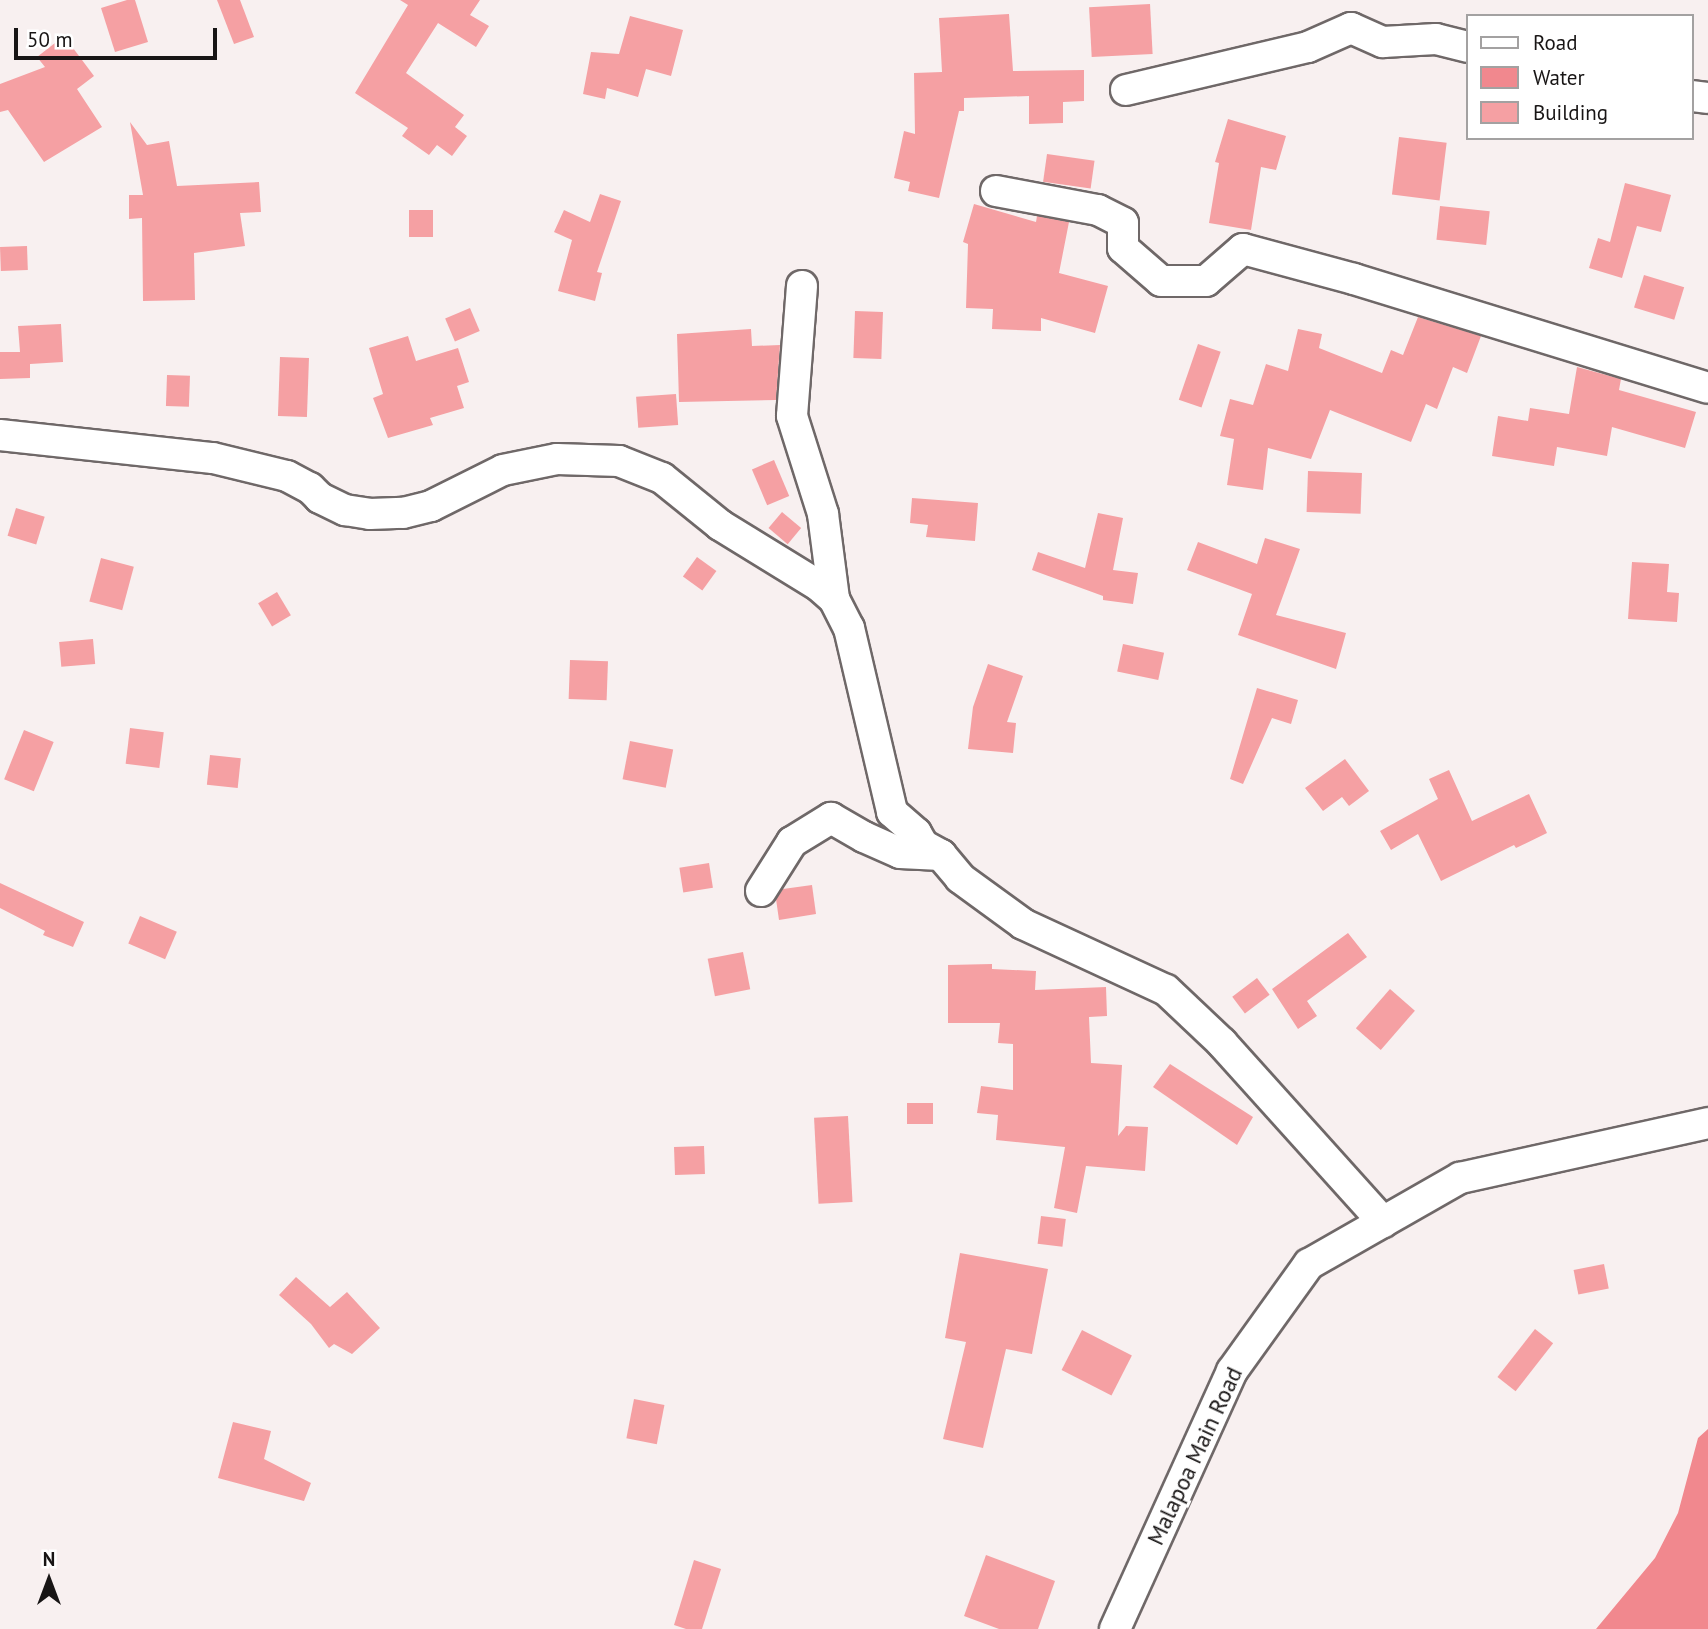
<!DOCTYPE html>
<style>
body{margin:0}
#map{position:relative;width:1708px;height:1629px;overflow:hidden;background:#f8f0f0;font-family:"PT Sans",sans-serif}
div>[style]{position:absolute}
[style*='--x']{left:calc(var(--x)*1px);top:calc(var(--y)*1px);width:calc(var(--w)*1px);rotate:calc(var(--a)*1deg)}
.water>*{inset:0;background:#f1888e}
.building>*{inset:0;background:#f5a0a3;transform-origin:0 0}
.roads{filter:drop-shadow(2px 0 #6f6868) drop-shadow(-2px 0 #6f6868) drop-shadow(0 2px #6f6868) drop-shadow(0 -2px #6f6868)}
.minor>*{height:30px;margin:-15px;padding:0 15px;transform-origin:15px;border-radius:15px;background:#fff}
span{translate:-50% -50%;white-space:nowrap;text-align:center;line-height:1.15;-webkit-text-stroke:6px #fff;paint-order:stroke}
.street-label{font-size:23px;color:#181515}
.legend{position:absolute;left:1466px;top:14px;width:228px;height:126px;box-sizing:border-box;background:#fff;border:2px solid #a3a1a1;margin:0;padding:9px 12px;list-style:none;font-size:21px;color:#181515}
.legend li{display:flex;align-items:center;gap:14px;height:35px}
.legend b{width:35px;border:2px solid #a3a1a1}
.north{position:absolute;left:14px;top:1545px;width:70px;height:70px;-webkit-text-stroke:5px #fff;paint-order:stroke;rotate:0deg;font-size:19px;font-weight:700;line-height:28px;text-align:center;color:#181515}
.north::after{content:'';display:block;margin:auto;width:24px;height:32px;background:#181515;clip-path:polygon(50% 0,100% 100%,50% 72%,0 100%)}
.scale{position:absolute;left:14px;top:28px;width:203px;height:32px;box-sizing:border-box;border:4px solid #181515;border-top:0;padding-left:9px;font-size:21px;line-height:24px;white-space:nowrap;color:#181515;-webkit-text-stroke:5px #fff;paint-order:stroke}
</style>
<div id="map">
<div class="water">
<div style="clip-path:polygon(1708px 1429px,1708px 1629px,1596px 1629px,1655px 1558px,1678px 1513px,1698px 1438px)"></div>
</div>
<div class="building">
<div style="clip-path:polygon(127px 0,135px 0,148px 42px,115px 52px,101px 8px)"></div>
<div style="clip-path:polygon(217px 0,240px 0,254px 37px,234px 44px)"></div>
<div style="clip-path:polygon(400px 0,480px 0,470px 15px,489px 26px,476px 47px,438px 23px,406px 73px,464px 115px,455px 127px,467px 136px,452px 156px,437px 145px,429px 155px,402px 136px,408px 128px,355px 93px,408px 5px)"></div>
<div style="left:1150px;top:4px;width:50px;height:61px;rotate:87deg"></div>
<div style="clip-path:polygon(1009px 14px,1013px 71px,1084px 70px,1084px 101px,1063px 102px,1063px 123px,1029px 124px,1029px 96px,964px 98px,964px 111px,959px 111px,939px 198px,908px 191px,910px 182px,894px 178px,904px 131px,915px 134px,914px 73px,942px 72px,939px 18px)"></div>
<div style="clip-path:polygon(630px 16px,683px 30px,671px 76px,646px 69px,638px 97px,607px 88px,605px 99px,583px 94px,591px 52px,619px 54px)"></div>
<div style="clip-path:polygon(64px 36px,94px 76px,77px 89px,102px 127px,44px 162px,8px 110px,0 112px,0 84px,45px 67px,37px 57px)"></div>
<div style="clip-path:polygon(1228px 119px,1286px 136px,1276px 170px,1261px 167px,1251px 230px,1209px 223px,1219px 163px,1215px 162px)"></div>
<div style="clip-path:polygon(130px 122px,147px 145px,169px 141px,177px 186px,259px 182px,261px 212px,240px 213px,245px 246px,194px 253px,195px 300px,143px 301px,142px 218px,129px 219px,129px 195px,143px 195px)"></div>
<div style="left:1399px;top:137px;width:48px;height:58px;rotate:7deg"></div>
<div style="left:1047px;top:154px;width:48px;height:28px;rotate:8deg"></div>
<div style="clip-path:polygon(1625px 183px,1671px 195px,1661px 232px,1637px 226px,1622px 278px,1589px 268px,1598px 238px,1610px 242px)"></div>
<div style="clip-path:polygon(600px 194px,621px 201px,597px 272px,602px 273px,595px 301px,558px 291px,572px 240px,554px 232px,564px 210px,590px 222px)"></div>
<div style="clip-path:polygon(974px 204px,1036px 222px,1037px 216px,1069px 222px,1059px 273px,1108px 286px,1095px 333px,1041px 318px,1041px 331px,992px 329px,993px 309px,966px 308px,968px 244px,963px 242px)"></div>
<div style="left:1440px;top:206px;width:50px;height:34px;rotate:6deg"></div>
<div style="left:409px;top:210px;width:24px;height:27px"></div>
<div style="left:27px;top:246px;width:24px;height:27px;rotate:88deg"></div>
<div style="left:1644px;top:275px;width:42px;height:34px;rotate:17deg"></div>
<div style="left:470px;top:308px;width:25px;height:27px;rotate:67deg"></div>
<div style="left:855px;top:311px;width:28px;height:47px;rotate:2deg"></div>
<div style="clip-path:polygon(1418px 317px,1481px 336px,1467px 373px,1453px 367px,1437px 409px,1426px 404px,1411px 442px,1330px 410px,1311px 459px,1268px 448px,1263px 490px,1227px 485px,1234px 439px,1220px 436px,1230px 399px,1253px 405px,1266px 364px,1288px 371px,1298px 329px,1322px 334px,1319px 348px,1382px 373px,1391px 350px,1403px 355px)"></div>
<div style="clip-path:polygon(61px 324px,63px 362px,30px 364px,30px 378px,0 379px,0 352px,20px 352px,18px 326px)"></div>
<div style="clip-path:polygon(751px 329px,752px 346px,780px 345px,776px 400px,679px 402px,677px 334px)"></div>
<div style="clip-path:polygon(408px 336px,416px 361px,458px 348px,469px 382px,457px 386px,464px 408px,430px 418px,433px 425px,388px 438px,373px 398px,383px 394px,369px 348px)"></div>
<div style="left:1198px;top:344px;width:24px;height:59px;rotate:19deg"></div>
<div style="left:280px;top:357px;width:29px;height:59px;rotate:2deg"></div>
<div style="clip-path:polygon(1577px 367px,1621px 379px,1619px 390px,1696px 412px,1685px 448px,1612px 427px,1607px 456px,1557px 447px,1554px 466px,1492px 456px,1498px 416px,1528px 421px,1530px 408px,1569px 414px)"></div>
<div style="left:167px;top:375px;width:23px;height:31px;rotate:2deg"></div>
<div style="left:676px;top:394px;width:31px;height:40px;rotate:86deg"></div>
<div style="left:774px;top:460px;width:39px;height:24px;rotate:67deg"></div>
<div style="left:1308px;top:471px;width:54px;height:41px;rotate:2deg"></div>
<div style="clip-path:polygon(912px 498px,978px 503px,975px 541px,926px 537px,928px 525px,910px 523px)"></div>
<div style="left:16px;top:508px;width:30px;height:29px;rotate:17deg"></div>
<div style="left:782px;top:512px;width:25px;height:21px;rotate:40deg"></div>
<div style="clip-path:polygon(1098px 513px,1123px 518px,1113px 570px,1138px 573px,1133px 604px,1103px 600px,1103px 596px,1032px 570px,1038px 552px,1085px 568px)"></div>
<div style="clip-path:polygon(1265px 538px,1300px 549px,1276px 615px,1346px 633px,1336px 669px,1238px 635px,1252px 594px,1187px 570px,1198px 542px,1257px 564px)"></div>
<div style="left:697px;top:557px;width:24px;height:24px;rotate:36deg"></div>
<div style="left:101px;top:558px;width:34px;height:45px;rotate:15deg"></div>
<div style="clip-path:polygon(1632px 562px,1669px 564px,1667px 592px,1679px 593px,1677px 622px,1628px 619px)"></div>
<div style="left:277px;top:592px;width:27px;height:22px;rotate:59deg"></div>
<div style="left:93px;top:639px;width:25px;height:34px;rotate:85deg"></div>
<div style="left:1123px;top:644px;width:42px;height:28px;rotate:12deg"></div>
<div style="left:570px;top:660px;width:38px;height:39px;rotate:2deg"></div>
<div style="clip-path:polygon(988px 664px,1023px 676px,1007px 722px,1016px 723px,1013px 753px,968px 749px,973px 707px)"></div>
<div style="clip-path:polygon(1257px 688px,1298px 700px,1291px 724px,1272px 718px,1243px 784px,1230px 779px)"></div>
<div style="left:130px;top:728px;width:34px;height:36px;rotate:7deg"></div>
<div style="left:24px;top:730px;width:32px;height:53px;rotate:22deg"></div>
<div style="left:630px;top:741px;width:44px;height:39px;rotate:11deg"></div>
<div style="left:210px;top:755px;width:31px;height:30px;rotate:6deg"></div>
<div style="clip-path:polygon(1345px 759px,1369px 791px,1349px 806px,1342px 797px,1323px 811px,1305px 788px)"></div>
<div style="clip-path:polygon(1449px 770px,1472px 821px,1529px 794px,1547px 833px,1516px 848px,1514px 845px,1441px 881px,1418px 834px,1391px 850px,1380px 831px,1438px 799px,1429px 779px)"></div>
<div style="left:709px;top:863px;width:25px;height:30px;rotate:81deg"></div>
<div style="clip-path:polygon(0 883px,84px 922px,73px 947px,43px 935px,45px 931px,0 908px)"></div>
<div style="clip-path:polygon(812px 885px,816px 914px,779px 920px,776px 899px,783px 889px)"></div>
<div style="left:140px;top:916px;width:40px;height:30px;rotate:23deg"></div>
<div style="clip-path:polygon(1348px 933px,1367px 957px,1307px 1001px,1317px 1016px,1298px 1029px,1272px 989px)"></div>
<div style="left:743px;top:952px;width:38px;height:36px;rotate:79deg"></div>
<div style="clip-path:polygon(992px 964px,992px 969px,1036px 971px,1035px 990px,1106px 987px,1107px 1016px,1089px 1017px,1091px 1063px,1122px 1065px,1118px 1136px,1126px 1126px,1148px 1127px,1145px 1171px,1086px 1166px,1077px 1213px,1054px 1208px,1065px 1147px,996px 1140px,998px 1115px,977px 1113px,981px 1086px,1013px 1090px,1013px 1044px,998px 1043px,1000px 1023px,948px 1023px,948px 965px)"></div>
<div style="left:1257px;top:978px;width:21px;height:31px;rotate:53deg"></div>
<div style="left:1390px;top:989px;width:33px;height:52px;rotate:41deg"></div>
<div style="clip-path:polygon(1170px 1064px,1253px 1117px,1237px 1145px,1153px 1087px)"></div>
<div style="left:907px;top:1103px;width:26px;height:21px"></div>
<div style="left:848px;top:1116px;width:86px;height:34px;rotate:87deg"></div>
<div style="left:704px;top:1146px;width:28px;height:30px;rotate:88deg"></div>
<div style="left:1041px;top:1216px;width:25px;height:28px;rotate:7deg"></div>
<div style="clip-path:polygon(960px 1253px,1048px 1269px,1032px 1354px,1006px 1349px,983px 1448px,943px 1439px,966px 1342px,945px 1338px)"></div>
<div style="left:1604px;top:1264px;width:25px;height:31px;rotate:79deg"></div>
<div style="clip-path:polygon(296px 1277px,330px 1307px,347px 1292px,380px 1328px,352px 1354px,334px 1344px,329px 1348px,311px 1324px,279px 1295px)"></div>
<div style="left:1535px;top:1329px;width:23px;height:61px;rotate:38deg"></div>
<div style="left:1082px;top:1330px;width:56px;height:45px;rotate:27deg"></div>
<div style="left:634px;top:1399px;width:31px;height:40px;rotate:11deg"></div>
<div style="clip-path:polygon(233px 1422px,271px 1431px,264px 1459px,311px 1483px,304px 1501px,218px 1478px)"></div>
<div style="clip-path:polygon(986px 1555px,1055px 1581px,1038px 1629px,999px 1629px,964px 1616px)"></div>
<div style="clip-path:polygon(694px 1560px,721px 1569px,702px 1629px,686px 1629px,674px 1625px)"></div>
</div>
<div class="roads">
<div class="minor">
<div style="--x:1126;--y:90;--w:187;--a:-13.3"></div>
<div style="--x:1308;--y:47;--w:47;--a:-23.8"></div>
<div style="--x:1351;--y:28;--w:35;--a:24"></div>
<div style="--x:1383;--y:42;--w:53;--a:-3.2"></div>
<div style="--x:1436;--y:39;--w:33;--a:14"></div>
<div style="--x:1692;--y:96;--w:16;--a:7"></div>
<div style="--x:996;--y:191;--w:104;--a:10.6"></div>
<div style="--x:1098;--y:210;--w:28;--a:27"></div>
<div style="--x:1123;--y:223;--w:25;--a:90"></div>
<div style="--x:1123;--y:248;--w:50;--a:41"></div>
<div style="--x:1161;--y:281;--w:45;--a:0"></div>
<div style="--x:1206;--y:281;--w:49;--a:-40.9"></div>
<div style="--x:1243;--y:249;--w:115;--a:15.1"></div>
<div style="--x:1354;--y:279;--w:370;--a:17.1"></div>
<div style="--x:802;--y:286;--w:130;--a:94.4"></div>
<div style="--x:792;--y:416;--w:103;--a:72.4"></div>
<div style="--x:823;--y:514;--w:86;--a:82.6"></div>
<div style="--x:0;--y:435;--w:214;--a:6.2"></div>
<div style="--x:213;--y:458;--w:76;--a:13.7"></div>
<div style="--x:287;--y:476;--w:26;--a:28"></div>
<div style="--x:310;--y:488;--w:14;--a:45"></div>
<div style="--x:320;--y:498;--w:28;--a:26"></div>
<div style="--x:345;--y:510;--w:25;--a:9"></div>
<div style="--x:370;--y:514;--w:33;--a:-2"></div>
<div style="--x:403;--y:513;--w:29;--a:-14"></div>
<div style="--x:431;--y:506;--w:80;--a:-26.6"></div>
<div style="--x:503;--y:470;--w:55;--a:-11.5"></div>
<div style="--x:557;--y:459;--w:62;--a:1.8"></div>
<div style="--x:619;--y:461;--w:46;--a:21.6"></div>
<div style="--x:662;--y:478;--w:75;--a:39"></div>
<div style="--x:720;--y:525;--w:116;--a:31.6"></div>
<div style="--x:819;--y:586;--w:20;--a:41"></div>
<div style="--x:834;--y:599;--w:33;--a:63"></div>
<div style="--x:849;--y:628;--w:189;--a:76.8"></div>
<div style="--x:892;--y:812;--w:32;--a:41"></div>
<div style="--x:916;--y:833;--w:14;--a:60"></div>
<div style="--x:923;--y:845;--w:21;--a:29"></div>
<div style="--x:941;--y:855;--w:30;--a:50"></div>
<div style="--x:960;--y:878;--w:78;--a:36.1"></div>
<div style="--x:1023;--y:924;--w:157;--a:24.8"></div>
<div style="--x:1166;--y:990;--w:77;--a:43.4"></div>
<div style="--x:1222;--y:1043;--w:241;--a:48"></div>
<div style="--x:761;--y:891;--w:58;--a:-57.7"></div>
<div style="--x:792;--y:842;--w:46;--a:-31.6"></div>
<div style="--x:831;--y:818;--w:38;--a:30"></div>
<div style="--x:864;--y:837;--w:39;--a:24"></div>
<div style="--x:900;--y:853;--w:41;--a:2.8"></div>
<div style="--x:1115;--y:1629;--w:283;--a:-65.6"></div>
<div style="--x:1232;--y:1371;--w:132;--a:-54.3"></div>
<div style="--x:1309;--y:1264;--w:174;--a:-29.7"></div>
<div style="--x:1460;--y:1178;--w:254;--a:-12.5"></div>
</div>
</div>
<div class="street-label">
<span style="left:1195px;top:1456px;rotate:-65deg">Malapoa Main Road</span>
</div>
<ul class="legend">
<li><b style="height:9px;background:#fff"></b>Road</li>
<li><b style="height:19px;background:#f1888e"></b>Water</li>
<li><b style="height:19px;background:#f5a0a3"></b>Building</li>
</ul>
<div class="north">N</div>
<div class="scale">50 m</div>
</div>
